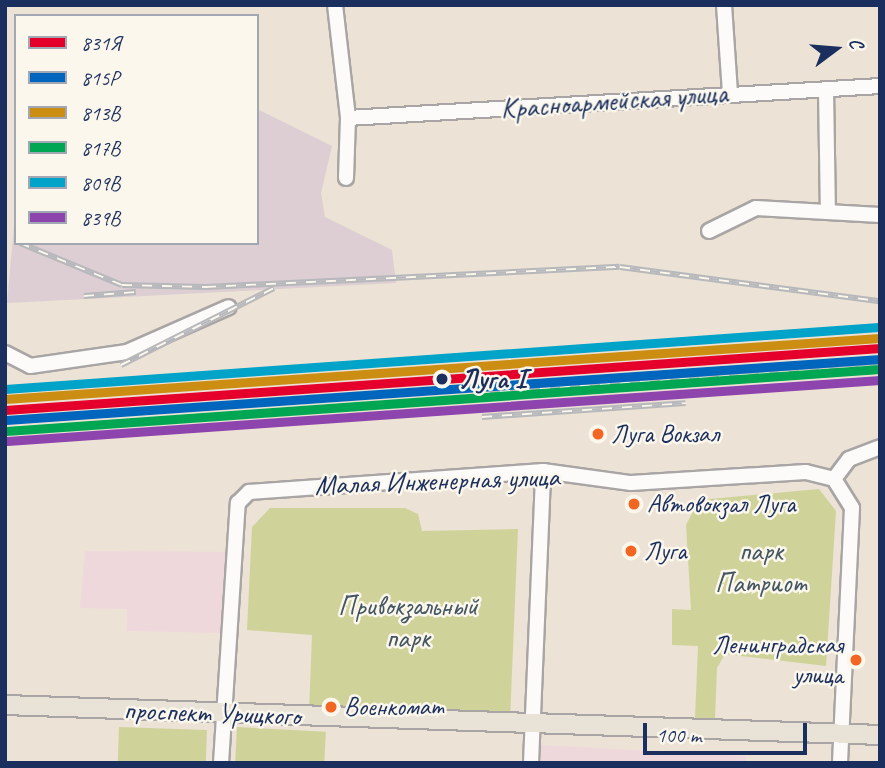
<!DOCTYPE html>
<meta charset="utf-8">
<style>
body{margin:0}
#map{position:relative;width:885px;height:768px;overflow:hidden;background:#ece2d5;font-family:Caveat,sans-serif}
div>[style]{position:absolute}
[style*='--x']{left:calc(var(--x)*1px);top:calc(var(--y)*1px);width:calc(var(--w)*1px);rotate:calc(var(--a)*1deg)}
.built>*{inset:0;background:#efd8dc}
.industrial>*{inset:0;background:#dcced2}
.green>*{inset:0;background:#cfd39a;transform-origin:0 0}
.roads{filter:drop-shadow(2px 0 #a8a5a4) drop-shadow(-2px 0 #a8a5a4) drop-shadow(0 2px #a8a5a4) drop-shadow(0 -2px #a8a5a4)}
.minor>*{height:14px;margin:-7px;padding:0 7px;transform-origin:7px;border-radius:7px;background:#fcfbf9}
.major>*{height:18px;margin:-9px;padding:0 9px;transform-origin:9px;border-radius:9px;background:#e9e2d6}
.rail>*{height:6px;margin-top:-3px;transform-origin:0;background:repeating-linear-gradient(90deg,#fbf7ec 0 10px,#b6b8bb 0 20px);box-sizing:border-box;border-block:2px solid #b6b8bb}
.rail-1>*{height:9px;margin:-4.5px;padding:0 4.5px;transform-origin:4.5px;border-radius:4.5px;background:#e4002b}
.rail-2>*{height:9px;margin:-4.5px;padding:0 4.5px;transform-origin:4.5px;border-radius:4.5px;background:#0065bd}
.rail-3>*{height:9px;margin:-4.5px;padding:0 4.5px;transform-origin:4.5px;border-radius:4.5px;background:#cb8e13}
.rail-4>*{height:9px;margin:-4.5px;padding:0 4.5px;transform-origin:4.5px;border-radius:4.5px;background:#00a651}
.rail-5>*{height:9px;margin:-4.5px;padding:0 4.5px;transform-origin:4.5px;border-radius:4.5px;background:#01a3c8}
.rail-6>*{height:9px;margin:-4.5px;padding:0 4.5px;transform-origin:4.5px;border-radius:4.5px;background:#8e44ad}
.dots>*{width:19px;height:19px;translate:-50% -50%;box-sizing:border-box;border:4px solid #fbf7ec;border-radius:50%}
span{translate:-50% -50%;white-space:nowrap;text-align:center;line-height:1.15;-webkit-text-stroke:5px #fbf7ec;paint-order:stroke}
.bus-label{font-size:26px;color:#1b2f5e}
.left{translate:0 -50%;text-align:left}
.right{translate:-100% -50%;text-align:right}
.street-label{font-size:28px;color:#1b2f5e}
.stop-label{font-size:28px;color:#1b2f5e;font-weight:700}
.park-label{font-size:28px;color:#425561}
.frame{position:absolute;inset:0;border:7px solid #1b2f5e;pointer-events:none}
.legend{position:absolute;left:14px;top:14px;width:245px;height:231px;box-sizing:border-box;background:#fbf7ec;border:2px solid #a1a7b3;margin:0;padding:9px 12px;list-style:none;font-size:21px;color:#1b2f5e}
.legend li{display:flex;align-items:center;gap:14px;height:35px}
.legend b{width:35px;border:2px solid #a1a7b3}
.north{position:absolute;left:801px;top:14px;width:70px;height:70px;-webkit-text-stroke:5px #fbf7ec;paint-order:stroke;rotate:74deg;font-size:19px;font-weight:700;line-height:28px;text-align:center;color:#1b2f5e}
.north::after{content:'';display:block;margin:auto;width:24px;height:32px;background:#1b2f5e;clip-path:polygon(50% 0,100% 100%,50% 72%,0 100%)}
.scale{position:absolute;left:643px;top:723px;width:164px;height:32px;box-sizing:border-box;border:4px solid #1b2f5e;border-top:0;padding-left:9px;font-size:21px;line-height:24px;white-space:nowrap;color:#1b2f5e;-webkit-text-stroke:5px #fbf7ec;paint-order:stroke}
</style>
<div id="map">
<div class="built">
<div style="clip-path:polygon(85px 551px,228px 552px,222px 633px,127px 631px,127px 609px,80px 608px)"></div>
<div style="clip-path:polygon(541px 745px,746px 756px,746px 763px,541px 763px)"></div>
</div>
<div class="industrial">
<div style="clip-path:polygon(257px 109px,332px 146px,321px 193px,325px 217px,392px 250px,396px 283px,7px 303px,16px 205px,16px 243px,257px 243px)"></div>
</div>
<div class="green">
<div style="clip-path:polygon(819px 489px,836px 511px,826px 666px,725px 654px,717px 668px,715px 719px,695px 718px,698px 646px,672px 645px,672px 609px,691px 610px,686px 525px,699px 500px)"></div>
<div style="clip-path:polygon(270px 508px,405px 508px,418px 514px,422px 531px,518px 529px,510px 720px,309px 712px,312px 635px,247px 630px,252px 527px)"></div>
<div style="left:119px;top:727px;width:88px;height:36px;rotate:2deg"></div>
<div style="left:237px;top:727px;width:89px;height:36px;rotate:3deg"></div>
</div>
<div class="roads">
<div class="minor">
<div style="--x:335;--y:5;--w:114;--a:83.4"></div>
<div style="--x:348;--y:118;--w:60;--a:91.9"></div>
<div style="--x:724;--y:5;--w:88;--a:86.1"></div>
<div style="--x:826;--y:89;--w:123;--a:89.1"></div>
<div style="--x:348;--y:118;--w:533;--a:-3.44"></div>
<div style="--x:709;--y:231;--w:52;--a:-26.1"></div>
<div style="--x:756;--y:208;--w:124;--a:3.2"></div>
<div style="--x:5;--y:353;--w:28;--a:27"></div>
<div style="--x:30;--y:366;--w:98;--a:-8.2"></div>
<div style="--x:127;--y:352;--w:111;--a:-23.8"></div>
<div style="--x:834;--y:479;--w:25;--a:-53"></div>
<div style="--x:849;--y:459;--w:33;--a:-21"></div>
<div style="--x:221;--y:763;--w:261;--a:-86.3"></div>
<div style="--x:238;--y:503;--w:16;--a:-45"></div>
<div style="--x:249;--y:492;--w:295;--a:-4.1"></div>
<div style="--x:543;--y:471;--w:89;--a:7.8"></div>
<div style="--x:631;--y:483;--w:175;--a:-3.6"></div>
<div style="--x:806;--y:472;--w:29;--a:14"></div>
<div style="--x:834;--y:479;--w:34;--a:58"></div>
<div style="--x:852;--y:508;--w:255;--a:92.7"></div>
<div style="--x:531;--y:763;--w:292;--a:-87.6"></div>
</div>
<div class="major">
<div style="--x:5;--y:705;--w:876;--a:1.96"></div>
</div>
</div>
<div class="rail">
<div style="--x:20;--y:243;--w:110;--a:22.4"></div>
<div style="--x:122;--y:285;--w:84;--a:1.4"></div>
<div style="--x:206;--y:287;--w:414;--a:-2.8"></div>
<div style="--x:620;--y:267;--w:262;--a:7.5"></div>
<div style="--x:84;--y:296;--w:52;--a:-4.4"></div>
<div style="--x:121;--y:365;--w:171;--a:-26.7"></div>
<div style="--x:480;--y:393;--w:401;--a:-3.9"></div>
<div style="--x:482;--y:417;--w:204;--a:-3.9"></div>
</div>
<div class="rail-1">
<div style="--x:5;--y:410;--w:877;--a:-4.05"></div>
</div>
<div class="rail-2">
<div style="--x:6;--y:420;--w:876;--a:-3.99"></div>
</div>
<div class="rail-3">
<div style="--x:5;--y:399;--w:876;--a:-3.99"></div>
</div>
<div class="rail-4">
<div style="--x:6;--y:431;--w:876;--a:-4.06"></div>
</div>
<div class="rail-5">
<div style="--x:5;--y:389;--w:876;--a:-4.06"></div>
</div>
<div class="rail-6">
<div style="--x:7;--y:441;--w:875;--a:-4"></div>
</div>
<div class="dots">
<div style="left:442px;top:379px;background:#1b2f5e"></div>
<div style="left:598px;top:434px;background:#f26522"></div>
<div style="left:634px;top:504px;background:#f26522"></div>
<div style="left:631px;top:551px;background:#f26522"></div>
<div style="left:856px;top:660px;background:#f26522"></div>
<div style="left:331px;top:707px;background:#f26522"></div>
</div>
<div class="bus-label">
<span class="left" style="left:611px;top:434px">Луга Вокзал</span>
<span class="left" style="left:647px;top:504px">Автовокзал Луга</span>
<span class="left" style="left:644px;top:551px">Луга</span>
<span class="right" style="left:843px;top:660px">Ленинградская<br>улица</span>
<span class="left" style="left:344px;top:707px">Военкомат</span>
</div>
<div class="street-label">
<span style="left:614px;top:101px;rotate:-4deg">Красноармейская улица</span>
<span style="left:437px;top:481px;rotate:-2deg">Малая Инженерная улица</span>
<span style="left:212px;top:713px;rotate:2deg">проспект Урицкого</span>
</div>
<div class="stop-label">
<span class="left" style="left:459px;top:379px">Луга I</span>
</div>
<div class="park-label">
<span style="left:761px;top:567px">парк<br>Патриот</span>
<span style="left:408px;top:622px">Привокзальный<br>парк</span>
</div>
<div class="frame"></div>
<ul class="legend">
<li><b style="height:9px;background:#e4002b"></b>831Я</li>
<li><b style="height:9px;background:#0065bd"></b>815Р</li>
<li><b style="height:9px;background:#cb8e13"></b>813В</li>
<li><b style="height:9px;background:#00a651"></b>817В</li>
<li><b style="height:9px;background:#01a3c8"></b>809В</li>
<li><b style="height:9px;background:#8e44ad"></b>839В</li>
</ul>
<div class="north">С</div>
<div class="scale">100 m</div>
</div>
